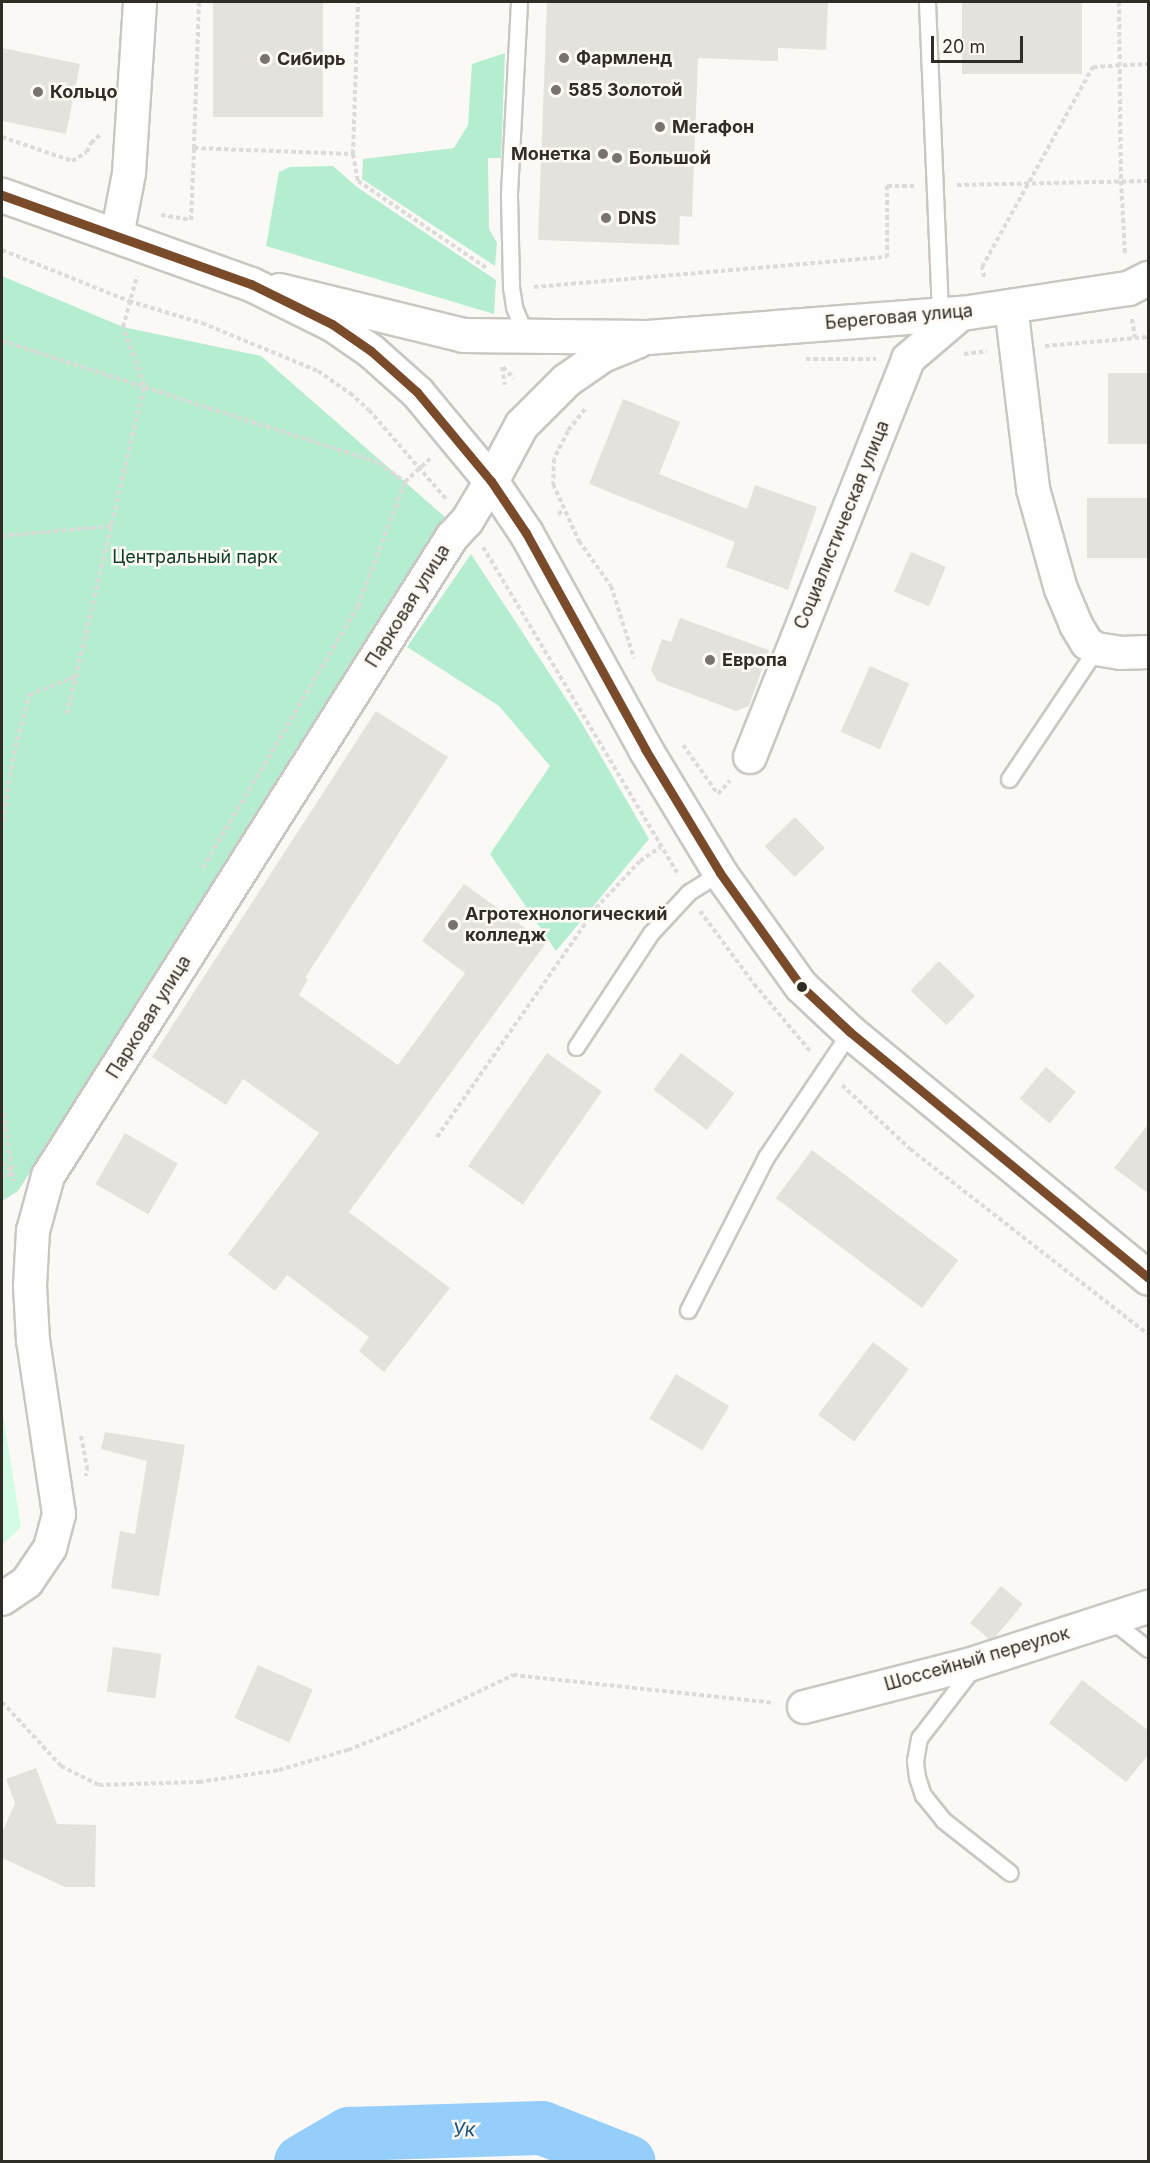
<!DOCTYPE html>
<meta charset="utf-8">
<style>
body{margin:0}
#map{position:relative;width:1150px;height:2163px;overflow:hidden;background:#fbf9f6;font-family:Inter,sans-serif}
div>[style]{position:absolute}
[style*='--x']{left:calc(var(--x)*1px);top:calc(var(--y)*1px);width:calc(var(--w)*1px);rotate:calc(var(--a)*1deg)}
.green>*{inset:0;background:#d3fce4}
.forest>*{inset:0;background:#b5edd0}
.river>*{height:54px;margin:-27px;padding:0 27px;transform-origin:27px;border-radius:27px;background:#96cefb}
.building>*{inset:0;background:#e4e2dd;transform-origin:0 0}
.path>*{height:4px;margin-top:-2px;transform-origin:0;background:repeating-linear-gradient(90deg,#dcdbda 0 4.5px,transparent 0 7.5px)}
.roads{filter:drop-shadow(2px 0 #cac7c2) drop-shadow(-2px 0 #cac7c2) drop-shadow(0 2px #cac7c2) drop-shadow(0 -2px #cac7c2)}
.service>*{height:15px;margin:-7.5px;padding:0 7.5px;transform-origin:7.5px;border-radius:7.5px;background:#fefefe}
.minor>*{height:32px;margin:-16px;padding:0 16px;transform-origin:16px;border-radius:16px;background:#fefefe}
.tertiary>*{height:33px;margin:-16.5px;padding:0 16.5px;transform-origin:16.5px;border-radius:16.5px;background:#fefefe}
.secondary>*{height:33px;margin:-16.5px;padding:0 16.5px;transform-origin:16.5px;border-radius:16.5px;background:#fefefe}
.bus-1>*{height:9px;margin:-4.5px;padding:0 4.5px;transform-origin:4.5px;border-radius:4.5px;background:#7a4b2a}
.dots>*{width:16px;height:16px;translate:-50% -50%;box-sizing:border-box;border:3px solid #fefaf3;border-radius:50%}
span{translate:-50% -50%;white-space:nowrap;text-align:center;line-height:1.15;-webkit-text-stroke:5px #fefaf3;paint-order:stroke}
.poi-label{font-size:18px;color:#302c26;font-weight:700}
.left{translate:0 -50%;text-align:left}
.right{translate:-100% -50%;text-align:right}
.street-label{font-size:18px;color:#302c26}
.park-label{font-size:18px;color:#0d3b27}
.water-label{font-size:20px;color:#1c5580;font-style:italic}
.frame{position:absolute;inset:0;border:3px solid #302c26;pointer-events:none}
.scale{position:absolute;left:931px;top:36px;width:92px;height:27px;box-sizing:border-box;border:3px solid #302c26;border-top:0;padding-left:8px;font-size:18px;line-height:21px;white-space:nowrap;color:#302c26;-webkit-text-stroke:4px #fefaf3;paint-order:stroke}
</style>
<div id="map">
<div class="green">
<div style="clip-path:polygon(2px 1408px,21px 1527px,2px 1545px)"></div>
</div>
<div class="forest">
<div style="clip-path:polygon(505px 53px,501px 158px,488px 158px,489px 229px,497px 243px,495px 266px,362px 179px,363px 159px,454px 148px,468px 125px,472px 64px)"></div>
<div style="clip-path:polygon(333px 166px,357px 187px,496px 280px,494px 314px,266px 246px,279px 172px,290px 167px)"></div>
<div style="clip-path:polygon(2px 276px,123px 327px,261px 356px,445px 517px,443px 533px,18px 1191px,2px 1201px)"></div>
<div style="clip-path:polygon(471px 554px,580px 720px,649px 839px,556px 951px,490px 854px,550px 766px,499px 706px,407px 647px)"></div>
</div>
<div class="river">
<div style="--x:301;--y:2162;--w:56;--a:-30.3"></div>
<div style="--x:349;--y:2134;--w:193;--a:-1.8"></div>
<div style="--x:542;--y:2128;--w:93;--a:21.3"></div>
</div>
<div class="building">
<div style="left:213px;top:2px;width:110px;height:115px"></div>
<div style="clip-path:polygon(547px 2px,828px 2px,826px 50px,778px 48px,778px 61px,698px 58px,692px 217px,680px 216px,679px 245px,538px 240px)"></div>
<div style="left:962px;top:2px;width:120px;height:72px"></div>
<div style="clip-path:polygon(2px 48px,80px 64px,66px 134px,2px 121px)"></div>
<div style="left:1149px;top:373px;width:71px;height:41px;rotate:90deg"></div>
<div style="clip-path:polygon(623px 399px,680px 422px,659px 474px,747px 509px,755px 485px,817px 507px,788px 590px,726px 567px,735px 542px,589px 484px)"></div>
<div style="left:1149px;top:498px;width:60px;height:62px;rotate:90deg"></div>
<div style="left:911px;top:552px;width:38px;height:43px;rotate:23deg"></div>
<div style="clip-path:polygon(680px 618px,769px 650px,749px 706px,736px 711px,657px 681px,651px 670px,662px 639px,671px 642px)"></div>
<div style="left:870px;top:666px;width:43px;height:72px;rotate:24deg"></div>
<div style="clip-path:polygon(376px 711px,448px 757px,305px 978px,308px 979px,299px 995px,398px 1065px,465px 973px,422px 941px,464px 884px,546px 943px,349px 1212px,450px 1288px,384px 1372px,359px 1351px,369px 1337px,287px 1275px,275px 1291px,228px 1254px,319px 1133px,243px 1079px,226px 1105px,152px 1057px)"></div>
<div style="left:795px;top:817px;width:43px;height:42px;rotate:46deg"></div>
<div style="left:939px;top:961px;width:50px;height:41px;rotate:44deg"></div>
<div style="left:547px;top:1053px;width:67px;height:138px;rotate:35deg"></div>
<div style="left:681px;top:1053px;width:67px;height:46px;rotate:37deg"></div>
<div style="left:1046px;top:1067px;width:39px;height:41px;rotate:40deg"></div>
<div style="clip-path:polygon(1149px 1123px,1149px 1194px,1114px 1168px)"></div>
<div style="left:125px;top:1133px;width:61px;height:59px;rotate:30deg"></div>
<div style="left:812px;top:1150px;width:183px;height:60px;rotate:37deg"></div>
<div style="left:873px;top:1342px;width:45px;height:91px;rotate:37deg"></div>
<div style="left:676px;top:1374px;width:62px;height:52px;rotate:31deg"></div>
<div style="clip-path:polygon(105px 1432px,185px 1445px,159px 1596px,111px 1588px,120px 1531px,135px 1534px,147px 1461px,101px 1449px)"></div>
<div style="clip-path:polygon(1001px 1586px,1023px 1604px,995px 1637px,989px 1639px,970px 1623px)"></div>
<div style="left:113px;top:1647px;width:49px;height:45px;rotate:8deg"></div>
<div style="left:258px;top:1665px;width:60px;height:58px;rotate:24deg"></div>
<div style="clip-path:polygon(1082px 1680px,1149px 1731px,1149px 1754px,1126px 1782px,1049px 1723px)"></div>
<div style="clip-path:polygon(36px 1768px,57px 1824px,96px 1825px,95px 1887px,65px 1887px,2px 1858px,2px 1833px,15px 1803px,6px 1779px)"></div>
</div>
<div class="path">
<div style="--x:199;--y:2;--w:146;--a:92"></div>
<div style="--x:194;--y:148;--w:159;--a:2.2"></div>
<div style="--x:353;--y:154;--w:152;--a:-88.1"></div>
<div style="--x:1119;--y:2;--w:179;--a:89.4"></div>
<div style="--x:1121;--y:181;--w:74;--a:86.9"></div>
<div style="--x:2;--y:137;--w:74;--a:18.9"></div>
<div style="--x:72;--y:161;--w:17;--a:-31"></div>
<div style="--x:87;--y:152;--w:10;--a:-66"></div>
<div style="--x:91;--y:143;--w:13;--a:-42"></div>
<div style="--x:353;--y:154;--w:27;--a:80"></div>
<div style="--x:358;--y:181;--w:157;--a:34.1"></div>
<div style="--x:957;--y:185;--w:191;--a:-1.2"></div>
<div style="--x:161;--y:215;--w:30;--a:9"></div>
<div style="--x:191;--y:220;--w:72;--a:-87.6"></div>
<div style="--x:2;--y:250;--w:137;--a:21.9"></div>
<div style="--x:129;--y:301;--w:76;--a:16.8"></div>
<div style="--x:202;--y:323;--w:126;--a:22.5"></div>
<div style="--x:318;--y:371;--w:39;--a:35"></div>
<div style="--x:350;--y:393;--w:25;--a:42"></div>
<div style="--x:369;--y:410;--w:118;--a:49.1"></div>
<div style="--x:984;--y:277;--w:10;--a:-101"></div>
<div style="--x:982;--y:267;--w:229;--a:-61"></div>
<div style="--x:1093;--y:67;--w:55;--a:-3.1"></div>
<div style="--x:534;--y:287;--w:354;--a:-4.9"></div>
<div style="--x:887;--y:257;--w:71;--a:-90"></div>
<div style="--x:887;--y:186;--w:27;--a:0"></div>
<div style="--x:1132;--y:319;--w:19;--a:81"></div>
<div style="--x:2;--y:341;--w:396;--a:17.9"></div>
<div style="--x:379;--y:463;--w:32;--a:36"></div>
<div style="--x:1045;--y:346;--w:103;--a:-5"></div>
<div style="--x:964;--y:354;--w:23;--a:-7"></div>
<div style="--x:806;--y:359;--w:70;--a:0"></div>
<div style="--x:502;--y:367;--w:18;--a:81"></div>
<div style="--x:503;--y:367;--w:16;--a:47"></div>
<div style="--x:585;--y:409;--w:28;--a:128"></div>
<div style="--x:568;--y:431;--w:31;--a:117"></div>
<div style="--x:554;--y:459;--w:25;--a:92"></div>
<div style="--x:553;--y:484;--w:63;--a:65.5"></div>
<div style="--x:579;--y:541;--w:55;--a:54.6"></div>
<div style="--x:611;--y:586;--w:76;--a:72.3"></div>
<div style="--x:558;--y:514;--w:7;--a:-34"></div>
<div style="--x:2;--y:536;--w:109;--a:-5.2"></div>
<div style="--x:483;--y:547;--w:379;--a:59.2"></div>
<div style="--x:67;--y:714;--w:338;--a:-76.8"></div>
<div style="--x:144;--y:385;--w:62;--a:-109.9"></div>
<div style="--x:123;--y:327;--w:53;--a:-74.6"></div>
<div style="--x:683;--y:745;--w:60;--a:54.5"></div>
<div style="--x:718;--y:794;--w:18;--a:-49"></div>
<div style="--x:2;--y:829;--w:68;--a:-81.5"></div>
<div style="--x:12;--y:762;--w:69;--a:-75.8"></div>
<div style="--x:29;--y:695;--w:49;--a:-21.4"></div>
<div style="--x:203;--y:868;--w:304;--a:-59.4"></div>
<div style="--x:358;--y:606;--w:133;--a:-69.2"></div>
<div style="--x:405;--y:482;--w:35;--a:-43"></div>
<div style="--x:700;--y:911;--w:91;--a:53.5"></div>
<div style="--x:754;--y:984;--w:87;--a:50.1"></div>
<div style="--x:842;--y:1085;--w:93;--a:43.3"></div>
<div style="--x:910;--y:1149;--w:301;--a:37.9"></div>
<div style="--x:2;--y:1105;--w:77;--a:81"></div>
<div style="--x:437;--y:1137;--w:279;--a:-55.2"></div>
<div style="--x:596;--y:908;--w:64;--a:-46.9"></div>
<div style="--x:640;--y:861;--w:25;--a:-34"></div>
<div style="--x:2;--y:1162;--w:16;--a:50"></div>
<div style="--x:12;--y:1174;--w:10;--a:163"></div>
<div style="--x:81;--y:1436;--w:31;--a:79"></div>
<div style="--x:87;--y:1466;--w:10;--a:96"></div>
<div style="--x:2;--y:1702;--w:87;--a:47.3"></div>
<div style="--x:61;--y:1766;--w:42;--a:26.6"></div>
<div style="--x:99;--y:1785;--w:100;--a:-1.7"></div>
<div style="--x:199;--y:1782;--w:81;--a:-8.5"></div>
<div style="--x:279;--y:1770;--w:72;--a:-16.2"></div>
<div style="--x:348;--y:1750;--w:59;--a:-21.8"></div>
<div style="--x:403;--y:1728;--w:122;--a:-25.7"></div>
<div style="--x:513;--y:1675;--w:263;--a:6.1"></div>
</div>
<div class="roads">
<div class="service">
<div style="--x:519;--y:2;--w:194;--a:93"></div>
<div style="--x:509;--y:196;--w:91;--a:88.7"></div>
<div style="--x:511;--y:287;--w:20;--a:81"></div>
<div style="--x:514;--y:307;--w:29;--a:68"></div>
<div style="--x:927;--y:2;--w:312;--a:87.6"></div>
<div style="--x:1009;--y:779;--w:156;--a:-56.2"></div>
<div style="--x:576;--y:1047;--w:136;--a:-56.7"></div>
<div style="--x:651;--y:933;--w:56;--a:-47.2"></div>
<div style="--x:689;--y:892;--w:36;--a:-32"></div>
<div style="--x:688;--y:1310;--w:172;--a:-63"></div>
<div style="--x:766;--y:1157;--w:151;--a:-56.1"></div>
<div style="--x:1110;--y:1619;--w:48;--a:38.3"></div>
<div style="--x:973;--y:1668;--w:88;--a:127.6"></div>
<div style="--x:919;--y:1738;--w:23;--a:100"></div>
<div style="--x:915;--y:1761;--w:16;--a:83"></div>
<div style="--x:917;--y:1777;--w:19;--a:72"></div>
<div style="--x:923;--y:1795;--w:32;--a:51"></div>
<div style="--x:943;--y:1820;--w:85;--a:38.3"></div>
</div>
<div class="minor">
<div style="--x:117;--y:236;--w:64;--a:-79.2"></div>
<div style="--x:129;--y:173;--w:171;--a:-86.3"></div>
<div style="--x:1011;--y:306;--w:184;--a:83.1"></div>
<div style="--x:1033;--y:489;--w:104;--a:74.4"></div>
<div style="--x:1061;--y:589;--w:39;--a:67"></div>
<div style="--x:1076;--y:625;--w:21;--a:59"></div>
<div style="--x:1087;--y:643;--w:11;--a:34"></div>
<div style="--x:1096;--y:649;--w:25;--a:9"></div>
<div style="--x:1121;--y:653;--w:27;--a:-2"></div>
<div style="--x:750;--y:757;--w:428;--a:-68.3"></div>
<div style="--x:908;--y:359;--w:71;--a:-40.4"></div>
<div style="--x:2;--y:1599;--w:30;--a:-34"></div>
<div style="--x:27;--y:1582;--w:41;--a:-55.9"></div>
<div style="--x:50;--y:1548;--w:35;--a:-75"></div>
<div style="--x:59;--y:1514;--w:175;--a:-98.5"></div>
<div style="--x:33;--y:1341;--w:55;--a:-93.1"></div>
<div style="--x:30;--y:1286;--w:55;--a:-86.9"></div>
<div style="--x:33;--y:1231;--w:57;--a:-74.7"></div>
<div style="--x:48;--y:1176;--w:756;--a:-57.7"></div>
<div style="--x:452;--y:537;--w:22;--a:-47"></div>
<div style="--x:467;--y:521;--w:47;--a:-59"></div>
<div style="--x:804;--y:1707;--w:169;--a:-14.4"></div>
<div style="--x:968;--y:1665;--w:189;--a:-17.9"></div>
</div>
<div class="tertiary">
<div style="--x:279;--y:290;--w:189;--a:13.7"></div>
<div style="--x:463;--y:335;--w:184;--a:0.6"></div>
<div style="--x:647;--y:337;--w:316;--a:-4.4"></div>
<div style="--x:962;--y:313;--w:168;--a:-8.6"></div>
<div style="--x:1128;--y:288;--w:22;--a:-27"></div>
<div style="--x:491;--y:481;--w:64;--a:-61.8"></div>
<div style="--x:521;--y:425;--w:64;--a:-45"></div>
<div style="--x:566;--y:380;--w:44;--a:-34.8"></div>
<div style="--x:602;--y:355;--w:38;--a:-22"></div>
</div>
<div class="secondary">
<div style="--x:2;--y:195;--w:264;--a:19.7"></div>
<div style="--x:251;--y:284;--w:90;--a:26.3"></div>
<div style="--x:332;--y:324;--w:47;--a:34.7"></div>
<div style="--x:371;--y:351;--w:62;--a:41.7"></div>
<div style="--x:417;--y:392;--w:116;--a:50.3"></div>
<div style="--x:491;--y:481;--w:63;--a:56.1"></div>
<div style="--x:526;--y:533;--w:247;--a:61.1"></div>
<div style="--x:645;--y:749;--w:145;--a:58.8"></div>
<div style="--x:720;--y:873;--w:139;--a:54.4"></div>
<div style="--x:801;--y:986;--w:67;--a:43.2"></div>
<div style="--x:850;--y:1032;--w:386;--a:39.5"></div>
</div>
</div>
<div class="bus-1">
<div style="--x:2;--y:195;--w:264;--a:19.7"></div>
<div style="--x:251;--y:284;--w:90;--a:26.3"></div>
<div style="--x:332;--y:324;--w:47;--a:34.7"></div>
<div style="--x:371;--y:351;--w:62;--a:41.7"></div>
<div style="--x:417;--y:392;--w:116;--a:50.3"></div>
<div style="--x:491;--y:481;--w:63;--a:56.1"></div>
<div style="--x:526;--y:533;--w:247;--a:61.1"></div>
<div style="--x:645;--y:749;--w:145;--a:58.8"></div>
<div style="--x:720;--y:873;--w:139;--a:54.4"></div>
<div style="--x:801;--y:986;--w:67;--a:43.2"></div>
<div style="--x:850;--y:1032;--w:386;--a:39.5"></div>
</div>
<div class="dots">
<div style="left:564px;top:58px;background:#77746f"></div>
<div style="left:265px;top:59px;background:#77746f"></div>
<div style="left:556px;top:90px;background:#77746f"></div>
<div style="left:38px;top:92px;background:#77746f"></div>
<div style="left:660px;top:127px;background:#77746f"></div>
<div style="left:603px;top:154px;background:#77746f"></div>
<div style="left:617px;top:158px;background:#77746f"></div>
<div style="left:606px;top:218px;background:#77746f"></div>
<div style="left:710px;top:660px;background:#77746f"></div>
<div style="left:453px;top:925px;background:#77746f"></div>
<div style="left:802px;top:987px;background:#302c26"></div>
</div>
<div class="poi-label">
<span class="left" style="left:576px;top:58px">Фармленд</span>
<span class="left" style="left:277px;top:59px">Сибирь</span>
<span class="left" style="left:568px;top:90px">585 Золотой</span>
<span class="left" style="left:50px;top:92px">Кольцо</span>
<span class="left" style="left:672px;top:127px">Мегафон</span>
<span class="right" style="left:591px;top:154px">Монетка</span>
<span class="left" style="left:629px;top:158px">Большой</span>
<span class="left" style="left:618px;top:218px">DNS</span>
<span class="left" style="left:722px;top:660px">Европа</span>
<span class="left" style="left:465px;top:925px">Агротехнологический<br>колледж</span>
</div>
<div class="street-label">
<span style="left:899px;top:317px;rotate:-5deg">Береговая улица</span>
<span style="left:842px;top:525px;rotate:-68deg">Социалистическая улица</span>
<span style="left:408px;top:606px;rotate:-58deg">Парковая улица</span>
<span style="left:149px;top:1017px;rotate:-58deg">Парковая улица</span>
<span style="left:977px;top:1659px;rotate:-16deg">Шоссейный переулок</span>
</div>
<div class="park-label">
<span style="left:195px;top:557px">Центральный парк</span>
</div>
<div class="water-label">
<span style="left:464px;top:2130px;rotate:-2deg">Ук</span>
</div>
<div class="frame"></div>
<div class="scale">20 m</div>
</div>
